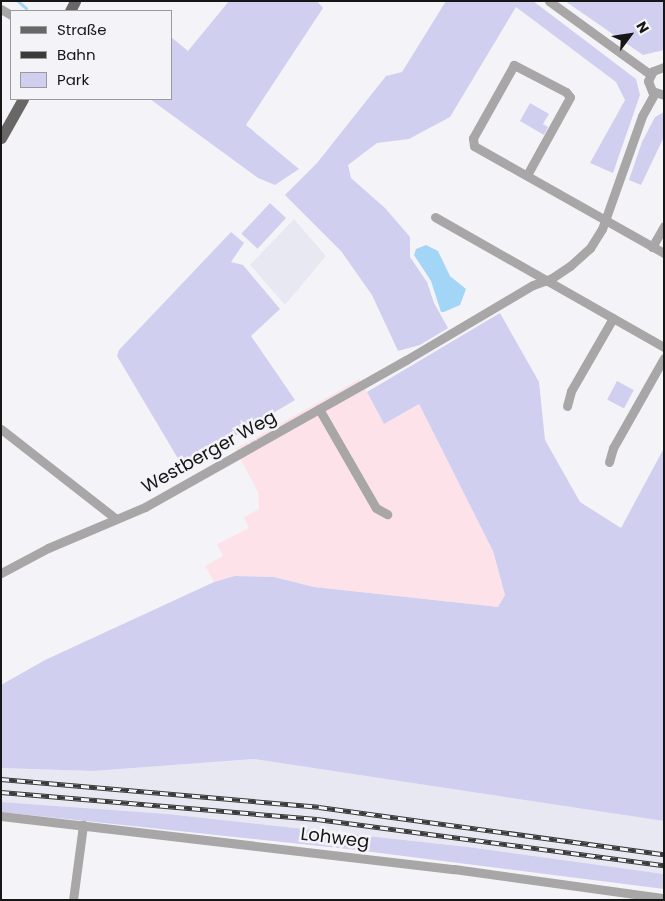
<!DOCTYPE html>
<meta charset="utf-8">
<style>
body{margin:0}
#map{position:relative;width:665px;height:901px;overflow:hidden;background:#f4f4f8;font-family:Poppins,sans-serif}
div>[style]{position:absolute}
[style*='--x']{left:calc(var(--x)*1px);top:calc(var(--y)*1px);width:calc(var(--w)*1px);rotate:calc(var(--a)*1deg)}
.industrial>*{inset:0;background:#fde3e9}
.built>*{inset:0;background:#e8e8f3}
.green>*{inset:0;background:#d0cff0;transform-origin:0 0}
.water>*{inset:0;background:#a3d6f6}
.stream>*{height:2.5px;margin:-1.25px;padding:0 1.25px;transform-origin:1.25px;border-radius:1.25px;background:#a3d6f6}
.minor>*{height:9px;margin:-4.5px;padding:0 4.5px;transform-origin:4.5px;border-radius:4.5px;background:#a8a6a6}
.major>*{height:11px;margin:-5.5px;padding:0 5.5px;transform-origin:5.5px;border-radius:5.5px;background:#696666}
.rail>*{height:4.5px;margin-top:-2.25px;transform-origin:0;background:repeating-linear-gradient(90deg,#f4f4f8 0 8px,#3a3a3b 0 16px);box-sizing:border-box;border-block:1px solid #3a3a3b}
span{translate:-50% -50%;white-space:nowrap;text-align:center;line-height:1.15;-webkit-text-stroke:5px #f4f4f8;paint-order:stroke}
.street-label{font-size:18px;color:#161617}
.frame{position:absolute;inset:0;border:2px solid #161617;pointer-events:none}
.legend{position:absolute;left:10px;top:10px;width:162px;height:90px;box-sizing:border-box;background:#f4f4f8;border:1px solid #9b9b9e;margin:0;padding:6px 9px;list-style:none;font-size:15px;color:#161617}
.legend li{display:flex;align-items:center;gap:10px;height:25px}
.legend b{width:25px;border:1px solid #9b9b9e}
.north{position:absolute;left:605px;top:10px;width:50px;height:50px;-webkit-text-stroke:4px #f4f4f8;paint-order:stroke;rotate:59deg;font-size:14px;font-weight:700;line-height:20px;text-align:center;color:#161617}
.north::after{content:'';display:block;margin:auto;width:18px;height:22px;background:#161617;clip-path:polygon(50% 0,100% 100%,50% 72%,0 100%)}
</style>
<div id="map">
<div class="industrial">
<div style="clip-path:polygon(360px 379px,384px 424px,419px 404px,493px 551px,505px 595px,498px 607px,314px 587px,274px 577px,235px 576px,214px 582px,205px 566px,223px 556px,217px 544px,249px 528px,244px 517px,259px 509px,258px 492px,235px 449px)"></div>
</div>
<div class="built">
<div style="clip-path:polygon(294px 219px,326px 256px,285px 305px,250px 265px)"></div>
<div style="clip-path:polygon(254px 759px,664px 821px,664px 874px,468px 847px,168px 814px,1px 802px,1px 768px,93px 771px)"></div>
</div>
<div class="green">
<div style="clip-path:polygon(229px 1px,317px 1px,323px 8px,246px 125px,299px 169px,275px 185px,258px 178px,150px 99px,171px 99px,171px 37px,188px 51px)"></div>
<div style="clip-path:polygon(446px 1px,533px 1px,636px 79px,640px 95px,613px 173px,590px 163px,625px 100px,616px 82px,516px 7px,450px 117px,409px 139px,377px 143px,348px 165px,351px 178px,385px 208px,410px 237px,410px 257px,427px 282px,434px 303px,448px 328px,420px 345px,398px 351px,372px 295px,341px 251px,285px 195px,317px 163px,386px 76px,402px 72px)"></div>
<div style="clip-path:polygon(565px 1px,664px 1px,664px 50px,643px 55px)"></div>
<div style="clip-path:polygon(530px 103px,549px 114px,543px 124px,548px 127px,544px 135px,520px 121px)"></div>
<div style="clip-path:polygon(664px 112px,664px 137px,641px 185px,629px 180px,642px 142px,655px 117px)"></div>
<div style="left:270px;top:203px;width:22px;height:42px;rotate:43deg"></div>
<div style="clip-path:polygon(231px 232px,244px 243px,231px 262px,243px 265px,280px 309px,251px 336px,295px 400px,183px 467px,117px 356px,119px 350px)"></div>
<div style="clip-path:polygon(500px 313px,539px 382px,545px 440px,580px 502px,621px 528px,664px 448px,664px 821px,254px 759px,93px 771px,1px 768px,1px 685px,45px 660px,214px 582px,235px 576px,274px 577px,314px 587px,498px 607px,505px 595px,493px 551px,419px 404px,384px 424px,367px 392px)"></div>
<div style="left:617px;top:381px;width:19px;height:21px;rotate:28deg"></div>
<div style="clip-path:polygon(1px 802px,168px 814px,468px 847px,664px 874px,664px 889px,348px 849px,1px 812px)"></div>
</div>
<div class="water">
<div style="clip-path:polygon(426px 245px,438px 251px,450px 276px,466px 289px,460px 305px,444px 312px,441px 312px,431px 281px,414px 255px,416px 249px)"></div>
</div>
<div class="stream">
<div style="--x:18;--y:1;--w:11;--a:41"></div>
</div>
<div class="minor">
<div style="--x:549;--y:1;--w:125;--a:35.9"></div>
<div style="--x:1;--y:9;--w:12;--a:31"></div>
<div style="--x:664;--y:67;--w:12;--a:160"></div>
<div style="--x:653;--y:71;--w:11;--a:117"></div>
<div style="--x:648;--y:81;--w:11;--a:68"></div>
<div style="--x:652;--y:91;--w:13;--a:18"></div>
<div style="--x:527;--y:175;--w:89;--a:-61.1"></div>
<div style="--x:570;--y:97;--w:6;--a:-129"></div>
<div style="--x:566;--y:92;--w:59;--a:-152.6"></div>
<div style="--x:514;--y:65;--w:84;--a:119.3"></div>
<div style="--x:473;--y:138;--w:8;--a:83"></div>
<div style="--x:474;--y:146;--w:218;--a:29.4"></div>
<div style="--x:435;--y:217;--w:263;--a:29.6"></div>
<div style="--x:652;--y:247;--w:24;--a:-60"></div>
<div style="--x:567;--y:406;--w:16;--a:-75"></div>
<div style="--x:571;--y:391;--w:84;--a:-60.1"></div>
<div style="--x:319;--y:409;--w:114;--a:60.1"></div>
<div style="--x:376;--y:508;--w:13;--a:29"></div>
<div style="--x:1;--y:429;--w:145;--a:38"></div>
<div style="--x:609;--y:462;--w:15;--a:-74"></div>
<div style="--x:613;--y:448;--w:103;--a:-60.5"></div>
<div style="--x:1;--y:573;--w:53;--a:-28"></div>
<div style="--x:48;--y:548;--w:105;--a:-22.9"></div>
<div style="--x:145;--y:507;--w:300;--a:-29.4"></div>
<div style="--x:406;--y:360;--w:147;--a:-30.6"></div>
<div style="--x:533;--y:285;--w:20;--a:-20"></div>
<div style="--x:552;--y:278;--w:22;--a:-34"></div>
<div style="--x:570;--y:266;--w:27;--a:-42"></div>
<div style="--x:590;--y:248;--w:22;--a:-58"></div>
<div style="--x:602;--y:229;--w:120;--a:-70.5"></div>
<div style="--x:642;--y:116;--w:26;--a:-61"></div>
<div style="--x:1;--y:816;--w:456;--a:6.7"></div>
<div style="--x:454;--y:869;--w:212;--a:7.9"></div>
<div style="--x:73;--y:900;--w:76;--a:-82.4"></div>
</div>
<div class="major">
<div style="--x:70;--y:11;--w:11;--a:-63"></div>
<div style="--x:1;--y:138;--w:45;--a:-60.6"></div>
</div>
<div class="rail">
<div style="--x:1;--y:779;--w:319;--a:5"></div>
<div style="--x:319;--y:807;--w:348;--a:7.8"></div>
<div style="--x:1;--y:792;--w:317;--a:4.9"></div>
<div style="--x:317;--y:819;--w:350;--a:7.6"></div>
</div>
<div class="street-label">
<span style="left:209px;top:452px;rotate:-29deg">Westberger Weg</span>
<span style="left:335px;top:838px;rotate:7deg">Lohweg</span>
</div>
<div class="frame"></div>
<ul class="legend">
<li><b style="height:6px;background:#696666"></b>Straße</li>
<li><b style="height:6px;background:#3a3a3b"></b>Bahn</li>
<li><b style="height:14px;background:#d0cff0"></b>Park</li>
</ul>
<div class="north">N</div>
</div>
